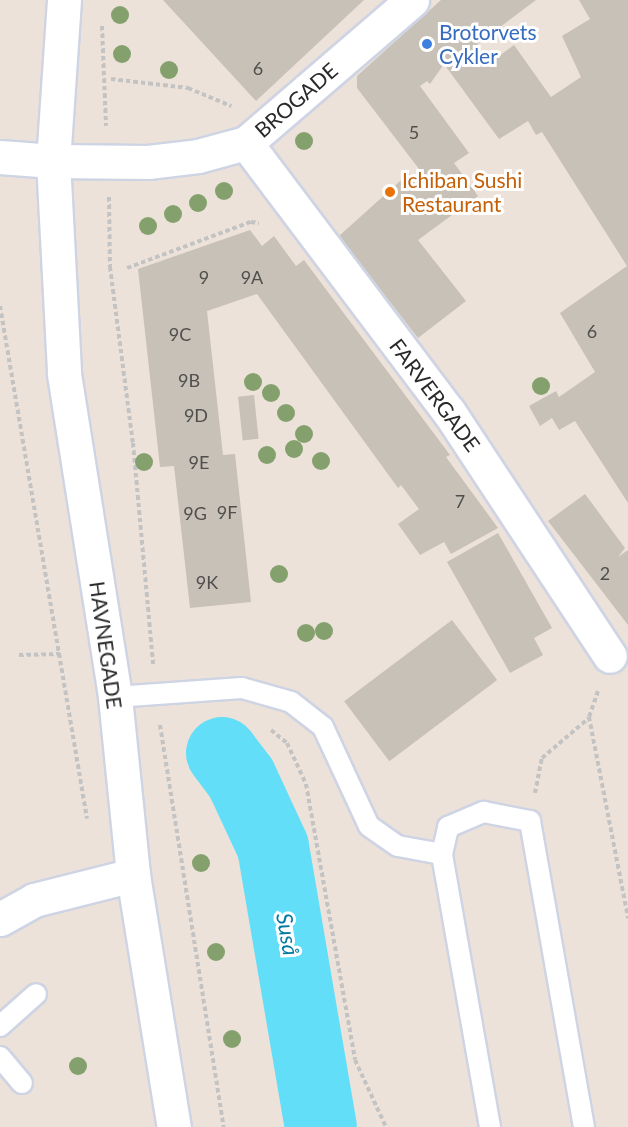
<!DOCTYPE html>
<meta charset="utf-8">
<style>
body{margin:0}
#map{position:relative;width:628px;height:1127px;overflow:hidden;background:#ede2d9;font-family:Lato,sans-serif}
div>[style]{position:absolute}
[style*='--x']{left:calc(var(--x)*1px);top:calc(var(--y)*1px);width:calc(var(--w)*1px);rotate:calc(var(--a)*1deg)}
.river>*{height:72px;margin:-36px;padding:0 36px;transform-origin:36px;border-radius:36px;background:#63def8}
.building>*{inset:0;background:#c7c1b8;transform-origin:0 0}
.path>*{height:4px;margin-top:-2px;transform-origin:0;background:repeating-linear-gradient(90deg,#c3c3c3 0 4.5px,transparent 0 7.5px)}
.roads{filter:drop-shadow(2px 0 #ced4e3) drop-shadow(-2px 0 #ced4e3) drop-shadow(0 2px #ced4e3) drop-shadow(0 -2px #ced4e3)}
.service>*{height:20px;margin:-10px;padding:0 10px;transform-origin:10px;border-radius:10px;background:#fff}
.minor>*{height:33px;margin:-16.5px;padding:0 16.5px;transform-origin:16.5px;border-radius:16.5px;background:#fff}
.tertiary>*{height:33px;margin:-16.5px;padding:0 16.5px;transform-origin:16.5px;border-radius:16.5px;background:#fff}
.secondary>*{height:33px;margin:-16.5px;padding:0 16.5px;transform-origin:16.5px;border-radius:16.5px;background:#fff}
.trees>*{width:18px;height:18px;margin:-9px;border-radius:50%;background:#84a16d}
.dots>*{width:16px;height:16px;translate:-50% -50%;box-sizing:border-box;border:3px solid #fff;border-radius:50%}
span{translate:-50% -50%;white-space:nowrap;text-align:center;line-height:1.15;-webkit-text-stroke:6px #fff;paint-order:stroke}
.number-label{font-size:18px;color:#504f4d}
.number-label span{-webkit-text-stroke-width:0}
.shop-label{font-size:21px;color:#366cbe}
.left{translate:0 -50%;text-align:left}
.street-label{font-size:21px;color:#292929}
.food-label{font-size:21px;color:#c56008}
.water-label{font-size:22px;color:#027ba3;font-style:italic}
</style>
<div id="map">
<div class="river">
<div style="--x:222;--y:753;--w:31;--a:53"></div>
<div style="--x:241;--y:778;--w:76;--a:65.1"></div>
<div style="--x:273;--y:847;--w:284;--a:80.3"></div>
</div>
<div class="building">
<div style="clip-path:polygon(163px 0,364px 0,256px 101px)"></div>
<div style="clip-path:polygon(441px 0,536px 0,475px 46px,488px 64px,514px 45px,551px 97px,581px 77px,562px 36px,590px 19px,579px 0,628px 0,628px 503px,575px 421px,559px 430px,552px 418px,540px 426px,529px 406px,556px 391px,559px 397px,595px 372px,560px 313px,627px 266px,542px 132px,536px 135px,528px 121px,499px 139px,444px 64px,430px 84px,427px 81px,420px 86px,469px 153px,454px 163px,478px 196px,418px 240px,466px 301px,418px 338px,339px 236px,409px 173px,422px 188px,429px 182px,357px 88px,357px 76px)"></div>
<div style="clip-path:polygon(250px 230px,262px 246px,274px 236px,296px 266px,304px 260px,450px 455px,446px 457px,498px 528px,451px 554px,444px 542px,420px 555px,398px 524px,419px 509px,401px 485px,398px 488px,257px 294px,207px 311px,223px 455px,235px 454px,251px 602px,190px 608px,174px 466px,160px 467px,138px 269px)"></div>
<div style="left:254px;top:395px;width:44px;height:16px;rotate:84deg"></div>
<div style="clip-path:polygon(585px 494px,625px 548px,618px 557px,628px 550px,628px 625px,548px 521px)"></div>
<div style="clip-path:polygon(498px 533px,552px 628px,534px 638px,543px 655px,510px 673px,447px 562px)"></div>
<div style="left:452px;top:620px;width:75px;height:135px;rotate:53deg"></div>
</div>
<div class="path">
<div style="--x:102;--y:26;--w:100;--a:87.7"></div>
<div style="--x:111;--y:79;--w:78;--a:6.7"></div>
<div style="--x:188;--y:88;--w:47;--a:22.7"></div>
<div style="--x:109;--y:197;--w:70;--a:89.2"></div>
<div style="--x:110;--y:267;--w:177;--a:82.6"></div>
<div style="--x:133;--y:443;--w:222;--a:84.8"></div>
<div style="--x:127;--y:268;--w:132;--a:-20.4"></div>
<div style="--x:251;--y:222;--w:8;--a:7"></div>
<div style="--x:0;--y:306;--w:520;--a:80.37"></div>
<div style="--x:19;--y:655;--w:41;--a:-1.4"></div>
<div style="--x:598;--y:691;--w:28;--a:109"></div>
<div style="--x:589;--y:717;--w:205;--a:79"></div>
<div style="--x:160;--y:725;--w:407;--a:81"></div>
<div style="--x:271;--y:730;--w:21;--a:39"></div>
<div style="--x:287;--y:743;--w:45;--a:65.1"></div>
<div style="--x:306;--y:784;--w:280;--a:79.9"></div>
<div style="--x:355;--y:1060;--w:74;--a:65.2"></div>
<div style="--x:535;--y:793;--w:36;--a:-79"></div>
<div style="--x:542;--y:758;--w:62;--a:-40.4"></div>
</div>
<div class="roads">
<div class="service">
<div style="--x:115;--y:697;--w:127;--a:-4.1"></div>
<div style="--x:242;--y:688;--w:51;--a:15.9"></div>
<div style="--x:291;--y:702;--w:41;--a:38"></div>
<div style="--x:323;--y:727;--w:109;--a:65.1"></div>
<div style="--x:369;--y:826;--w:35;--a:35"></div>
<div style="--x:398;--y:846;--w:45;--a:10.3"></div>
<div style="--x:0;--y:1026;--w:48;--a:-41.6"></div>
<div style="--x:0;--y:1057;--w:34;--a:50"></div>
<div style="--x:490;--y:1127;--w:277;--a:-100"></div>
<div style="--x:442;--y:854;--w:28;--a:-77"></div>
<div style="--x:448;--y:827;--w:39;--a:-23"></div>
<div style="--x:484;--y:812;--w:47;--a:11.1"></div>
<div style="--x:530;--y:821;--w:311;--a:80"></div>
</div>
<div class="minor">
<div style="--x:246;--y:143;--w:337;--a:53"></div>
<div style="--x:449;--y:412;--w:292;--a:56.6"></div>
<div style="--x:53;--y:161;--w:95;--a:0.6"></div>
<div style="--x:148;--y:162;--w:50;--a:-6.8"></div>
<div style="--x:198;--y:156;--w:50;--a:-15.2"></div>
<div style="--x:246;--y:143;--w:219;--a:-40.7"></div>
</div>
<div class="tertiary">
<div style="--x:0;--y:157;--w:53;--a:4.3"></div>
<div style="--x:0;--y:919;--w:39;--a:-29"></div>
<div style="--x:34;--y:900;--w:102;--a:-14.2"></div>
</div>
<div class="secondary">
<div style="--x:64;--y:0;--w:161;--a:93.9"></div>
<div style="--x:53;--y:161;--w:213;--a:87"></div>
<div style="--x:64;--y:374;--w:327;--a:81"></div>
<div style="--x:115;--y:697;--w:179;--a:84.2"></div>
<div style="--x:133;--y:875;--w:255;--a:80.8"></div>
</div>
</div>
<div class="trees">
<div style="left:120px;top:15px"></div>
<div style="left:122px;top:54px"></div>
<div style="left:169px;top:70px"></div>
<div style="left:304px;top:141px"></div>
<div style="left:224px;top:191px"></div>
<div style="left:198px;top:203px"></div>
<div style="left:173px;top:214px"></div>
<div style="left:148px;top:226px"></div>
<div style="left:253px;top:382px"></div>
<div style="left:541px;top:386px"></div>
<div style="left:271px;top:393px"></div>
<div style="left:286px;top:413px"></div>
<div style="left:304px;top:434px"></div>
<div style="left:294px;top:449px"></div>
<div style="left:267px;top:455px"></div>
<div style="left:321px;top:461px"></div>
<div style="left:144px;top:462px"></div>
<div style="left:279px;top:574px"></div>
<div style="left:324px;top:631px"></div>
<div style="left:306px;top:633px"></div>
<div style="left:201px;top:863px"></div>
<div style="left:216px;top:952px"></div>
<div style="left:232px;top:1039px"></div>
<div style="left:78px;top:1066px"></div>
</div>
<div class="dots">
<div style="left:427px;top:44px;background:#3f7fe0"></div>
<div style="left:390px;top:192px;background:#e8710a"></div>
</div>
<div class="number-label">
<span style="left:258px;top:68px">6</span>
<span style="left:414px;top:132px">5</span>
<span style="left:204px;top:277px">9</span>
<span style="left:252px;top:277px">9A</span>
<span style="left:592px;top:331px">6</span>
<span style="left:180px;top:334px">9C</span>
<span style="left:189px;top:380px">9B</span>
<span style="left:196px;top:415px">9D</span>
<span style="left:199px;top:462px">9E</span>
<span style="left:460px;top:501px">7</span>
<span style="left:227px;top:512px">9F</span>
<span style="left:195px;top:513px">9G</span>
<span style="left:605px;top:573px">2</span>
<span style="left:207px;top:582px">9K</span>
</div>
<div class="shop-label">
<span class="left" style="left:439px;top:44px">Brotorvets<br>Cykler</span>
</div>
<div class="street-label">
<span style="left:296px;top:100px;rotate:-41deg">BROGADE</span>
<span style="left:435px;top:395px;rotate:53deg">FARVERGADE</span>
<span style="left:106px;top:645px;rotate:82deg">HAVNEGADE</span>
</div>
<div class="food-label">
<span class="left" style="left:402px;top:192px">Ichiban Sushi<br>Restaurant</span>
</div>
<div class="water-label">
<span style="left:288px;top:934px;rotate:80deg">Suså</span>
</div>
</div>
